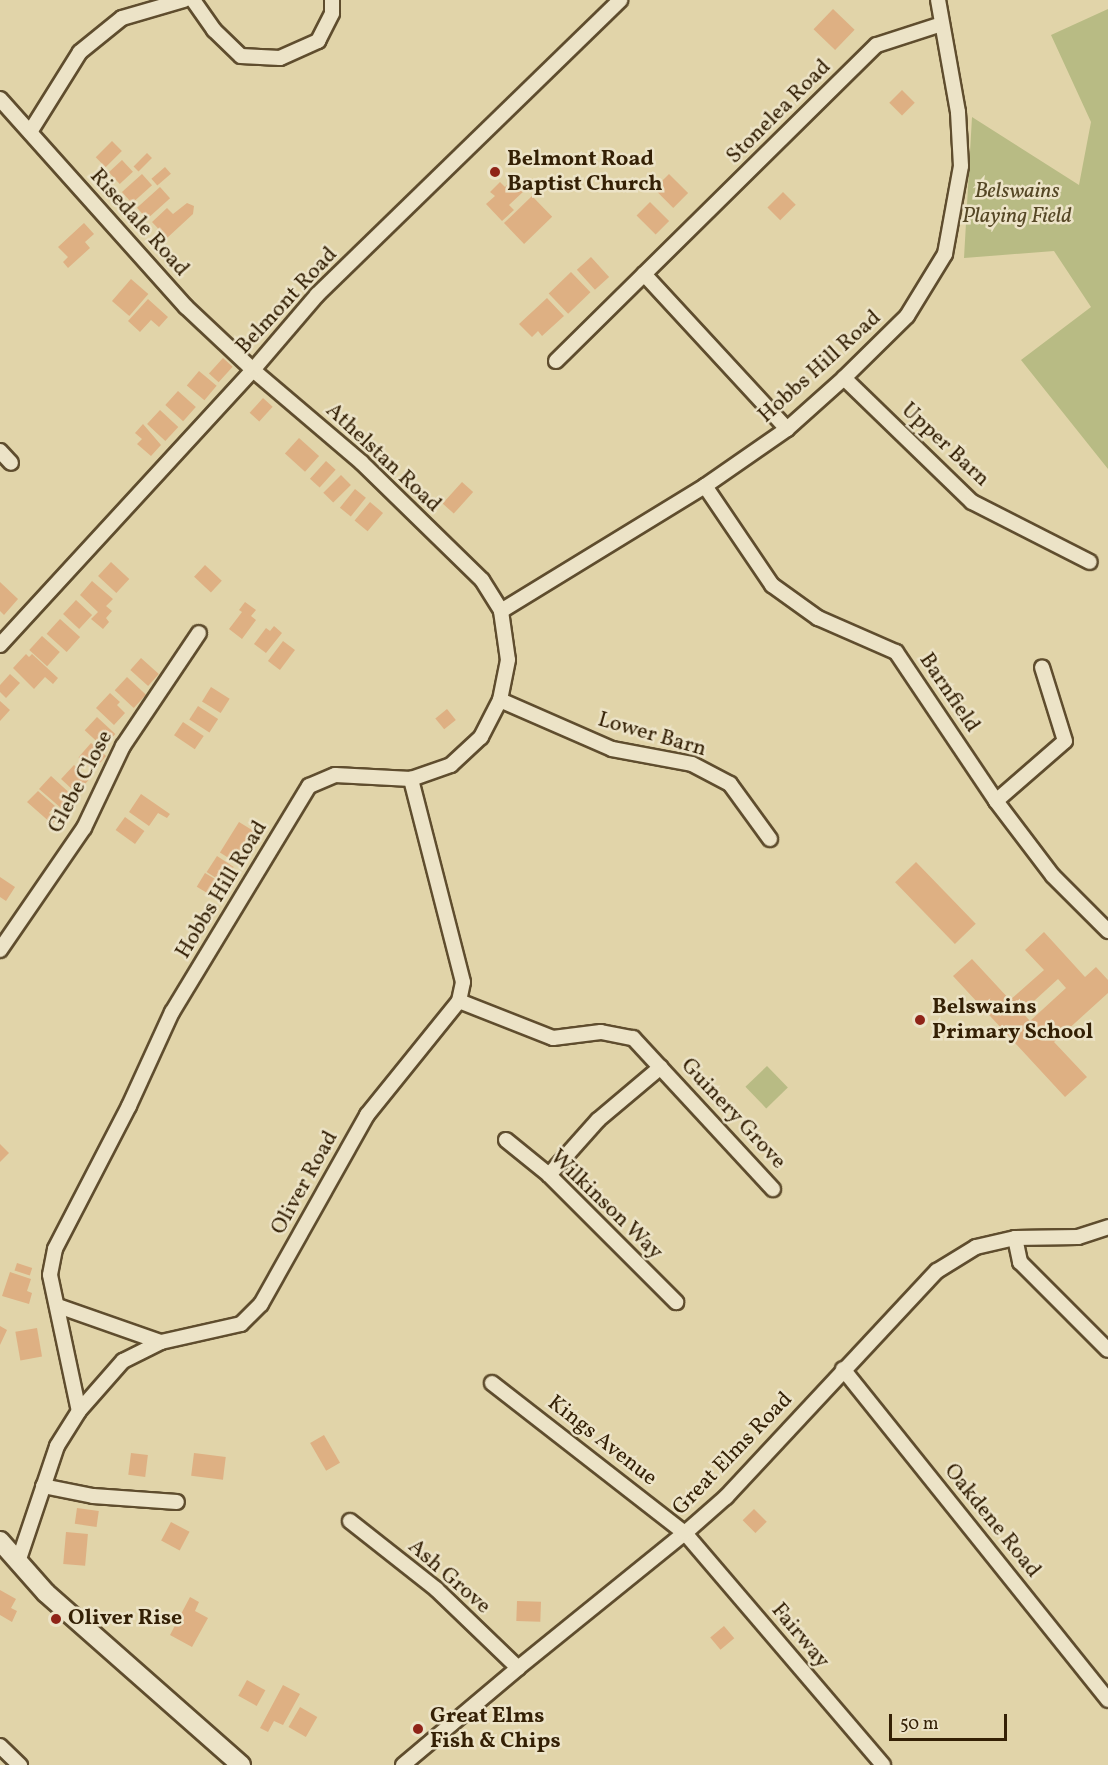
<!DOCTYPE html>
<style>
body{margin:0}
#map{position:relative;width:1108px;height:1765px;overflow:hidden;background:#e1d4a9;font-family:Vollkorn,serif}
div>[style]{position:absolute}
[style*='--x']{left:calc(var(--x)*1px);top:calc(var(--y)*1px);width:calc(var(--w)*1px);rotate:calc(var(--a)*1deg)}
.green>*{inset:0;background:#b8bb84;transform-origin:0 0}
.building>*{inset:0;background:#deb083;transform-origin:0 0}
.roads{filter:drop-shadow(2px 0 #5f4d2e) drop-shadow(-2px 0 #5f4d2e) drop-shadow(0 2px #5f4d2e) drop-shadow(0 -2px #5f4d2e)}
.street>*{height:14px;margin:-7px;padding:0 7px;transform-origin:7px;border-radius:7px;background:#ece3c7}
.secondary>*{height:18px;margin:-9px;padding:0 9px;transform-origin:9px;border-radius:9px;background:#ece3c7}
.dots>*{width:16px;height:16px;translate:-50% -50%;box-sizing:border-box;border:3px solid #ece3c7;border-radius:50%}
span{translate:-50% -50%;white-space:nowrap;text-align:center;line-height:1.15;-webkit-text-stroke:5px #ece3c7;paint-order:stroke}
.street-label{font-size:22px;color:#342005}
.poi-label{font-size:22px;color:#342005;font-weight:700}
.left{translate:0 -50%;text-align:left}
.park-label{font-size:22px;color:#554725;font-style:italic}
.scale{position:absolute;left:889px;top:1714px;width:118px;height:27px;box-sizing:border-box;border:3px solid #342005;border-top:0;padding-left:8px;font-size:18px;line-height:21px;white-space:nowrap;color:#342005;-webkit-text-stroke:4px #ece3c7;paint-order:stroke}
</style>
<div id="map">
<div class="green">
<div style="clip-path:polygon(1108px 9px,1108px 469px,1021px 360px,1091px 307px,1054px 251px,964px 258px,972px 117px,1079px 185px,1091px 122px,1051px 35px)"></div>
<div style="left:767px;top:1066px;width:30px;height:30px;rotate:46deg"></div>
</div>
<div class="building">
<div style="left:833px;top:9px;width:30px;height:28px;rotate:44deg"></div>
<div style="left:902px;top:90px;width:18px;height:18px;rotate:45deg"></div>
<div style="left:112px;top:141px;width:14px;height:23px;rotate:45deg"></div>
<div style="left:147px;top:153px;width:7px;height:19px;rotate:45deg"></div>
<div style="left:122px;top:160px;width:16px;height:18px;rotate:47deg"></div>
<div style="left:165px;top:167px;width:9px;height:18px;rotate:49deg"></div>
<div style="left:142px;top:174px;width:15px;height:27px;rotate:48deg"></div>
<div style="left:669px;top:174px;width:27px;height:21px;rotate:45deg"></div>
<div style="clip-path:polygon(512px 180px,524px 191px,509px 205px,514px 210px,502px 221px,486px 204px,495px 196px,490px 192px,500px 182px,505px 187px)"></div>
<div style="left:160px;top:187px;width:15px;height:31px;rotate:48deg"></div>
<div style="left:783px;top:192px;width:18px;height:22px;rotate:45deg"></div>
<div style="left:532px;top:196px;width:29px;height:39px;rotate:46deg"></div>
<div style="left:650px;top:202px;width:27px;height:19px;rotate:45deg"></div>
<div style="clip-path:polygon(187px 203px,194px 206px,193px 214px,167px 238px,152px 222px,167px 208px,173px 214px)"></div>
<div style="clip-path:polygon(84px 223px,94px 234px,85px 242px,90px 248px,68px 268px,63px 262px,68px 257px,58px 247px)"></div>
<div style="left:591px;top:257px;width:27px;height:19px;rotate:48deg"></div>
<div style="left:571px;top:272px;width:28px;height:31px;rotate:46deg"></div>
<div style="left:131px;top:279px;width:23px;height:29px;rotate:41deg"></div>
<div style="clip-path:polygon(547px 298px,564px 316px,542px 336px,538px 331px,532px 337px,519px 324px)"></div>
<div style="clip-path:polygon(148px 299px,168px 317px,159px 327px,151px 320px,140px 332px,128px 321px)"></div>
<div style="left:223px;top:358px;width:13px;height:21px;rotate:42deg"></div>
<div style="left:199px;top:371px;width:23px;height:19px;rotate:40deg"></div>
<div style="left:178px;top:391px;width:24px;height:19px;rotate:42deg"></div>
<div style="left:263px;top:398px;width:13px;height:20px;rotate:42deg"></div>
<div style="left:160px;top:410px;width:25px;height:19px;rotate:43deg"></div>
<div style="clip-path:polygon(143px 424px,161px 445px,151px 456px,137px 444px,142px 439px,135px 433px)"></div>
<div style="left:299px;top:438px;width:27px;height:21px;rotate:42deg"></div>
<div style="left:326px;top:461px;width:13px;height:24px;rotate:42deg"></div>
<div style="left:341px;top:475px;width:14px;height:25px;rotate:45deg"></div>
<div style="left:462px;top:482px;width:15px;height:29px;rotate:42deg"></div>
<div style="left:355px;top:489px;width:14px;height:24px;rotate:39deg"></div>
<div style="left:370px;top:502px;width:17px;height:24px;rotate:40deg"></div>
<div style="left:111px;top:562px;width:25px;height:19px;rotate:43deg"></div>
<div style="left:205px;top:565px;width:23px;height:16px;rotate:43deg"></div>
<div style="clip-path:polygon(92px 581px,113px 599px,106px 606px,112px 611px,106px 618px,109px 622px,103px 629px,91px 619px,98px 612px,80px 595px)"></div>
<div style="clip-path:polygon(0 582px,18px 599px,4px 615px,0 611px)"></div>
<div style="left:76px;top:600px;width:22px;height:19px;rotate:43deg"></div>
<div style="clip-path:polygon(245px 602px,256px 610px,251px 616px,256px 620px,242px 639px,229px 629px,242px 612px,239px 610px)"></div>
<div style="left:60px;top:619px;width:27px;height:20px;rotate:42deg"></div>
<div style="clip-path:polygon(274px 626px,282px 633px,266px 653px,254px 644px,266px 628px,270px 631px)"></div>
<div style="left:42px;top:636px;width:24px;height:19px;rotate:42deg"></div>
<div style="left:283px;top:641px;width:15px;height:25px;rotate:37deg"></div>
<div style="clip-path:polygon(26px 654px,29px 657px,32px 654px,58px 678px,53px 684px,45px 677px,34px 689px,13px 668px)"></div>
<div style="left:141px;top:658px;width:24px;height:16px;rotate:42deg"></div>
<div style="clip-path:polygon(10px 674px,20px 683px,6px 698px,0 692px,0 685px)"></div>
<div style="left:127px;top:677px;width:26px;height:18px;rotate:43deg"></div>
<div style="left:211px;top:687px;width:22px;height:17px;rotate:32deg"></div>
<div style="clip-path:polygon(110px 693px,120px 702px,117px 705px,125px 713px,114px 725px,96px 708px)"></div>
<div style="clip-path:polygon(0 701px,10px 710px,0 721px)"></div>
<div style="left:198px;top:706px;width:24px;height:16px;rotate:33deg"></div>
<div style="left:447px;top:709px;width:14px;height:15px;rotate:51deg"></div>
<div style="left:97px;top:717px;width:25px;height:18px;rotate:43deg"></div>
<div style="left:183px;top:722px;width:25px;height:16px;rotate:34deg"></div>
<div style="left:91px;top:743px;width:20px;height:19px;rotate:41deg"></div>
<div style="left:74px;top:765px;width:21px;height:19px;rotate:43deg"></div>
<div style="clip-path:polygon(51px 776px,74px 797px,68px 805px,73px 810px,69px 815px,39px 789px)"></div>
<div style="clip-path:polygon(38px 791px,55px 806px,49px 813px,56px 820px,52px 824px,27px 802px)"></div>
<div style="clip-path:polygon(141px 794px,170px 814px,167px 818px,158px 813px,149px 826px,129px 812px)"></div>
<div style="left:125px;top:817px;width:24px;height:16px;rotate:36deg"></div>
<div style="left:239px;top:822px;width:22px;height:36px;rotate:32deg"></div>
<div style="left:217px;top:856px;width:20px;height:19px;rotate:33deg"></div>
<div style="left:916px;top:862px;width:86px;height:29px;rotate:46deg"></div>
<div style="left:205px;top:873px;width:21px;height:16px;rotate:31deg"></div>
<div style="clip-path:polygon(0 877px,15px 887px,6px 901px,0 897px)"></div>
<div style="clip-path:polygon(evenodd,1044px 932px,1085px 977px,1096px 967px,1108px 980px,1108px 993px,1054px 1042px,1087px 1077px,1065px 1097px,953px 976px,972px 959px,1010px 1000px,1044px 970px,1025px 950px,1044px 932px,1058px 979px,1066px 988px,1030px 1021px,1022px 1012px,1058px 979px)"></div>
<div style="clip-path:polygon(0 1144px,9px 1153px,0 1162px)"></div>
<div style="left:17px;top:1263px;width:16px;height:8px;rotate:18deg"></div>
<div style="clip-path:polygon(10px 1272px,31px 1279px,27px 1291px,32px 1293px,29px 1304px,2px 1296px)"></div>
<div style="clip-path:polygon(0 1326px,7px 1330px,0 1345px)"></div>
<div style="left:37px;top:1328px;width:29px;height:22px;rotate:80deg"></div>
<div style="left:324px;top:1435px;width:32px;height:16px;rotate:60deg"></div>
<div style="left:131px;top:1453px;width:17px;height:22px;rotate:7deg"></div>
<div style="left:194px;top:1453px;width:32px;height:23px;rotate:7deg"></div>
<div style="left:77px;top:1508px;width:22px;height:16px;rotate:8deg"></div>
<div style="left:754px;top:1509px;width:18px;height:16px;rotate:45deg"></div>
<div style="left:171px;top:1522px;width:21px;height:21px;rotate:28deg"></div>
<div style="left:66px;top:1532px;width:22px;height:32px;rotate:5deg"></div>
<div style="clip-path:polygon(0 1590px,16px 1599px,11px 1608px,17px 1611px,12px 1622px,0 1615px)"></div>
<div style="clip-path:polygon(190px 1597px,199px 1602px,195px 1611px,208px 1618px,192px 1647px,170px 1635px)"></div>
<div style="left:517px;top:1601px;width:24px;height:20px;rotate:2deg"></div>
<div style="left:724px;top:1626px;width:16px;height:18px;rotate:50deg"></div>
<div style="left:247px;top:1680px;width:21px;height:18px;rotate:29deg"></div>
<div style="clip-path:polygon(283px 1685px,300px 1694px,283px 1725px,274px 1721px,268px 1732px,260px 1728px)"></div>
<div style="left:300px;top:1707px;width:20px;height:23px;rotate:30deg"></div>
</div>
<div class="roads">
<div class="street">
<div style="--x:193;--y:0;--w:37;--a:55"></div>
<div style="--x:214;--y:30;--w:37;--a:44"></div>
<div style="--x:241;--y:56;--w:39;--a:3"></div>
<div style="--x:280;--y:58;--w:42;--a:-24.1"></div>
<div style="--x:318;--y:41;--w:31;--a:-63"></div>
<div style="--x:332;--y:13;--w:13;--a:-90"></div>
<div style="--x:0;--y:99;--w:279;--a:48.2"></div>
<div style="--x:186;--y:307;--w:92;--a:43.2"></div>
<div style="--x:253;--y:370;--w:142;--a:40.4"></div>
<div style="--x:361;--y:462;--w:169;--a:44.3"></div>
<div style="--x:482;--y:580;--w:36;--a:58"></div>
<div style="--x:501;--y:611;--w:49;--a:81.9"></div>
<div style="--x:508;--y:660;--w:41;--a:101.3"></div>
<div style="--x:500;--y:700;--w:42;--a:117.2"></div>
<div style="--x:481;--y:737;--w:41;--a:137"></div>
<div style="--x:451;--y:765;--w:42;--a:160.7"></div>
<div style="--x:411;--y:779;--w:76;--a:-177"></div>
<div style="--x:335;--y:775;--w:28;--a:157"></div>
<div style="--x:309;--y:786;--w:264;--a:121.2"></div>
<div style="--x:172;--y:1012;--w:103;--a:114.6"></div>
<div style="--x:129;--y:1106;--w:161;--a:117.4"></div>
<div style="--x:55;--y:1249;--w:26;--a:101"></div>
<div style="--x:50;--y:1275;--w:139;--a:78"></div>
<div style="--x:30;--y:132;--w:94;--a:-58"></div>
<div style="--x:80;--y:52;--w:54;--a:-39"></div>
<div style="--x:122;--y:18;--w:65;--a:-16.2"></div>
<div style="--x:644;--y:274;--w:211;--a:47.3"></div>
<div style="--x:556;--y:361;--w:450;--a:-44.6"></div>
<div style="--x:877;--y:45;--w:68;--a:-17.9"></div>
<div style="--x:844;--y:378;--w:178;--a:44.1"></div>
<div style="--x:972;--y:502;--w:132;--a:27"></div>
<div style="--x:0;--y:451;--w:16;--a:47"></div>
<div style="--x:705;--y:486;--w:120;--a:55.9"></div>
<div style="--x:772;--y:585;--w:57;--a:35.7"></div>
<div style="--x:818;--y:618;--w:85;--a:23.6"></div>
<div style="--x:896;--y:652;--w:179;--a:56.1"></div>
<div style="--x:996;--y:801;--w:94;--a:52.8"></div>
<div style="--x:1053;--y:876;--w:78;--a:45"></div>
<div style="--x:501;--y:611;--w:239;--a:-31.5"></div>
<div style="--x:705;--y:486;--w:100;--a:-34.8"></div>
<div style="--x:787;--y:429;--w:76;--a:-41.8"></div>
<div style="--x:844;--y:378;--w:88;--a:-44.5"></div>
<div style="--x:907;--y:316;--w:73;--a:-58.5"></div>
<div style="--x:945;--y:254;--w:89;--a:-79.7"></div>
<div style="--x:961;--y:166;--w:54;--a:-93.2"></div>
<div style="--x:958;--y:112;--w:114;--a:-100.1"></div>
<div style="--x:0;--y:645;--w:374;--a:-47.4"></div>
<div style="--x:253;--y:370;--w:99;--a:-49.5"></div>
<div style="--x:317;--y:295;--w:423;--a:-44.2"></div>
<div style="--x:500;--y:700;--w:122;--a:23.6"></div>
<div style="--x:612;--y:749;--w:81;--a:10.6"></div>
<div style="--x:692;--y:764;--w:43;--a:27.8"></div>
<div style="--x:730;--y:784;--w:68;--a:54"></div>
<div style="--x:996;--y:801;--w:91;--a:-41"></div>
<div style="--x:1065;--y:741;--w:77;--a:-107.3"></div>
<div style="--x:0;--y:950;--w:148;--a:-55.5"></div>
<div style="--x:84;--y:828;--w:91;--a:-64.6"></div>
<div style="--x:123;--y:746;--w:136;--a:-56.1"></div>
<div style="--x:459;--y:1001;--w:101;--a:21.5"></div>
<div style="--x:553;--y:1038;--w:48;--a:-7.1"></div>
<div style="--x:601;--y:1032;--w:33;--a:11"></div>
<div style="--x:633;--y:1038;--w:206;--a:47.2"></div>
<div style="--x:506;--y:1140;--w:55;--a:39.1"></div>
<div style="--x:549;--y:1175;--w:180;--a:45"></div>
<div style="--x:549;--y:1175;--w:74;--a:-48.3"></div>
<div style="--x:598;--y:1120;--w:82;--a:-40.1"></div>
<div style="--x:1015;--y:1238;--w:25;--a:78"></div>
<div style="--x:1020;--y:1262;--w:124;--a:45"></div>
<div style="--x:58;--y:1306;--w:109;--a:19.3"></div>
<div style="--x:843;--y:1369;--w:424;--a:51.3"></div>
<div style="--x:492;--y:1383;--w:244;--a:37.9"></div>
<div style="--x:685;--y:1533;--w:305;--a:49.5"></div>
<div style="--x:43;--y:1486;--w:51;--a:11.3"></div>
<div style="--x:93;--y:1496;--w:84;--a:4.1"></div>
<div style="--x:350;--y:1521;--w:110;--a:38.3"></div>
<div style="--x:436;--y:1589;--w:114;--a:43.9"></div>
<div style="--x:18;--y:1562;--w:122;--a:-71.4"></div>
<div style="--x:57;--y:1446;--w:41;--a:-57.8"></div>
<div style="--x:79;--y:1411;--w:67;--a:-48.7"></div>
<div style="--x:123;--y:1361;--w:42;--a:-26.6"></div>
<div style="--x:161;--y:1342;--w:82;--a:-12.7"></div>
<div style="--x:241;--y:1324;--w:28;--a:-45"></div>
<div style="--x:261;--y:1304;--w:217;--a:-60.7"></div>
<div style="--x:367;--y:1115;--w:146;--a:-51.1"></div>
<div style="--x:459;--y:1001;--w:19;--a:-78"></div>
<div style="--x:463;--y:982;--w:210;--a:-104.4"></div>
<div style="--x:0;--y:1746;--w:28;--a:44"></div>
<div style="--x:403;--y:1765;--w:150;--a:-40.1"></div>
<div style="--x:518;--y:1668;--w:215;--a:-39"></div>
<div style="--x:685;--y:1533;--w:55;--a:-41.3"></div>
<div style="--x:726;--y:1497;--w:309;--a:-47"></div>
<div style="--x:937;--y:1271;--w:46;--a:-31.6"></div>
<div style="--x:976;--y:1247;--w:40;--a:-13"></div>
<div style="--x:1015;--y:1238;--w:63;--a:-0.9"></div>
<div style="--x:1078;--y:1237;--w:32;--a:-18"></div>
</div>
<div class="secondary">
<div style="--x:0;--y:1541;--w:69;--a:48.5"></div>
<div style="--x:46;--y:1593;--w:260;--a:41.4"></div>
</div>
</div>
<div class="dots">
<div style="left:495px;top:172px;background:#8f2418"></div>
<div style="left:920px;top:1020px;background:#8f2418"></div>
<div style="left:56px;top:1619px;background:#8f2418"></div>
<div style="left:418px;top:1729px;background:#8f2418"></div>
</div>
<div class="street-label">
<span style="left:779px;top:112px;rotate:-45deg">Stonelea Road</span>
<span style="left:139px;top:223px;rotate:48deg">Risedale Road</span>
<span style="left:287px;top:301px;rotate:-47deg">Belmont Road</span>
<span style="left:820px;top:367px;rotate:-42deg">Hobbs Hill Road</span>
<span style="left:945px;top:445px;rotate:43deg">Upper Barn</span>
<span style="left:383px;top:458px;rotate:43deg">Athelstan Road</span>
<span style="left:949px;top:693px;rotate:56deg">Barnfield</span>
<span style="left:652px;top:735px;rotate:16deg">Lower Barn</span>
<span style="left:81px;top:782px;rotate:-62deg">Glebe Close</span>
<span style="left:222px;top:890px;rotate:-59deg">Hobbs Hill Road</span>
<span style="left:733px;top:1114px;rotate:47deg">Guinery Grove</span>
<span style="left:305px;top:1183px;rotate:-61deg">Oliver Road</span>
<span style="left:606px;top:1205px;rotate:44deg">Wilkinson Way</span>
<span style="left:602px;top:1441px;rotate:38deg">Kings Avenue</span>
<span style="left:733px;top:1454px;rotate:-46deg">Great Elms Road</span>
<span style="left:992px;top:1521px;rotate:51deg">Oakdene Road</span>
<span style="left:449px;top:1577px;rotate:41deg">Ash Grove</span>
<span style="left:800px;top:1636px;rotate:50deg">Fairway</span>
</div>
<div class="poi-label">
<span class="left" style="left:507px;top:172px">Belmont Road<br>Baptist Church</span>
<span class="left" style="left:932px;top:1020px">Belswains<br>Primary School</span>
<span class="left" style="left:68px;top:1619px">Oliver Rise</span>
<span class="left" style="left:430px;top:1729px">Great Elms<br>Fish &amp; Chips</span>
</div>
<div class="park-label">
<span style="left:1017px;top:204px">Belswains<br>Playing Field</span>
</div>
<div class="scale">50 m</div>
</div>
